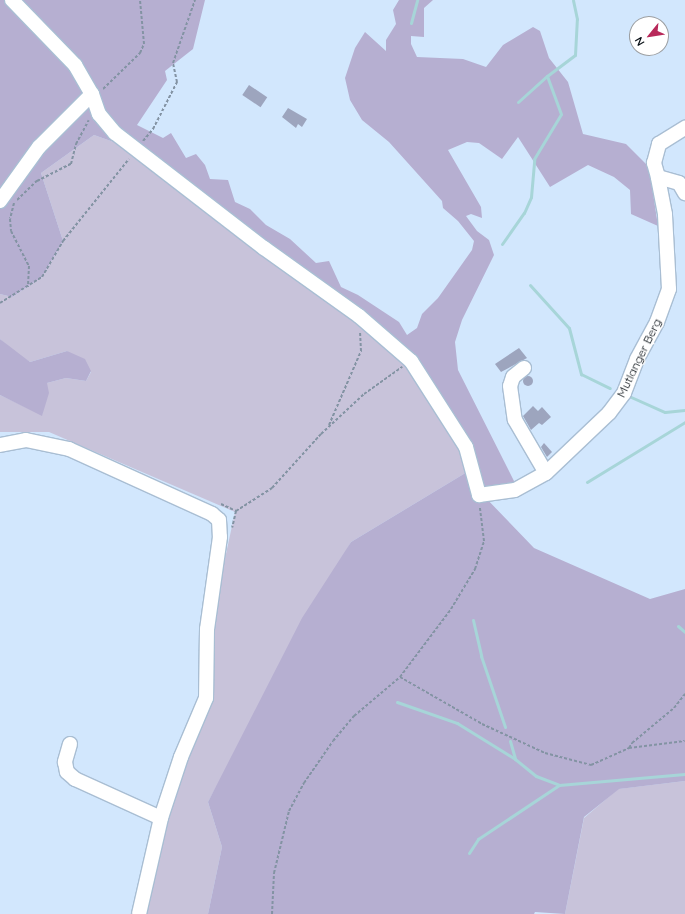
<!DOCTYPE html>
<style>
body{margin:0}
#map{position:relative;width:685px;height:914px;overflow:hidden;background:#d2e7fd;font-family:Quicksand,sans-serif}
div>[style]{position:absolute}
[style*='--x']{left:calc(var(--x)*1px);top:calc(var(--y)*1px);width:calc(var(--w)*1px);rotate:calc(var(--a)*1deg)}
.green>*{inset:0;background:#c8c3da}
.forest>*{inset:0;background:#b6afd1}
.stream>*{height:3px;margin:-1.5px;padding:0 1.5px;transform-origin:1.5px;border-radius:1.5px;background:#a7d5d8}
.building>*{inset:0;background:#9da5be;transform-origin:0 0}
.round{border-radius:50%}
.path>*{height:2px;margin-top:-1px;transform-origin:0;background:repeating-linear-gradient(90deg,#8393a3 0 3px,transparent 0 5px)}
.roads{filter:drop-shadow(1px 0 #a9bed3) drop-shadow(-1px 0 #a9bed3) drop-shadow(0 1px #a9bed3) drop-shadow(0 -1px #a9bed3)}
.minor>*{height:14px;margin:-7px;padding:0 7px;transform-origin:7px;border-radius:7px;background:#fff}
span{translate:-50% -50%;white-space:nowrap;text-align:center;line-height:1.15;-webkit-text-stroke:3px #fff;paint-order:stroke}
.street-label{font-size:12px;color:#060d13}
.north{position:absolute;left:629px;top:16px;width:40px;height:40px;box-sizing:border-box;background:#fff;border:1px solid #9b9ea1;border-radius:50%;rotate:240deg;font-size:11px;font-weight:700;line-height:16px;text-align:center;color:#060d13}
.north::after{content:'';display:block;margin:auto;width:14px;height:18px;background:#b8295a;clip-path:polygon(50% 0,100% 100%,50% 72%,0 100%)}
</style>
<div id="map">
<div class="green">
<div style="clip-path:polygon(94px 135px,136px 150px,411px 361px,472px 469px,351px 542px,208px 802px,222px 847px,208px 914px,143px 914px,167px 809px,211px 696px,212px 619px,235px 512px,49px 432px,0 432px,0 395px,42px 415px,47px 383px,66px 378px,86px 381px,91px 372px,67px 351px,30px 362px,18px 355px,0 339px,0 294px,12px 297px,42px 277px,63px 241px,41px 173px)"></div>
<div style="clip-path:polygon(685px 781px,685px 914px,565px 914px,584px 818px,618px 789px)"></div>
</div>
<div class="forest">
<div style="clip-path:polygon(0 0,205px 0,193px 49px,165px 71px,167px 80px,137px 125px,163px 138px,171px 133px,186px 158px,196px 154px,205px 165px,210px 179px,228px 180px,235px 202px,250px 209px,266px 225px,290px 239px,316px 263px,329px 261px,341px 287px,358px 295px,399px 322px,407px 335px,417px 328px,422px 314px,438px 298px,472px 250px,474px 241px,458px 221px,443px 208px,442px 201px,389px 142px,362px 120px,350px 100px,345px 78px,355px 48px,365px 32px,386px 51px,386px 40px,396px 24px,393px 10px,399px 0,433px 0,424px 8px,424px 37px,411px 36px,411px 44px,417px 57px,463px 59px,486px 67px,503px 45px,533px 27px,540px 31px,549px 58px,568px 82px,583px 134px,626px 144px,649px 167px,658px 226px,631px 214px,630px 190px,614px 177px,588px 165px,550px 187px,518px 137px,502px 159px,479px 143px,467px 142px,448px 150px,481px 207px,482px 218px,471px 214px,466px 216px,477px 231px,489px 240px,494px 255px,462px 320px,455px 342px,458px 370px,514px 481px,515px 490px,483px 495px,534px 548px,650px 599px,685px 589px,685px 781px,619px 789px,584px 817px,565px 914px,535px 912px,534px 914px,208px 914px,222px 847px,208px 802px,302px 618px,351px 542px,472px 469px,411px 361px,136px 150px,94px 135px,41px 173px,63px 241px,42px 277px,12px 297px,0 294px)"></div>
<div style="clip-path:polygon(0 339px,30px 362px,67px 351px,85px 359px,91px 371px,86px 381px,66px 378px,47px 383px,49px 393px,42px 416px,0 395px)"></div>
</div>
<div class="stream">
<div style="--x:411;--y:23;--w:24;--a:-75"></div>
<div style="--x:518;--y:102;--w:39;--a:-42"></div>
<div style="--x:502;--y:244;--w:38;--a:-55"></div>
<div style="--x:524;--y:213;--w:17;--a:-66"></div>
<div style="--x:531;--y:197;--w:38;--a:-85"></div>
<div style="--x:534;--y:159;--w:52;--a:-59"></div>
<div style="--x:561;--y:114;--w:40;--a:-110.2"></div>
<div style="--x:547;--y:76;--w:35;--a:-37"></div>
<div style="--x:575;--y:55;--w:36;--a:-87"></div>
<div style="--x:577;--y:19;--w:19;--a:-102"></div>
<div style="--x:530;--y:285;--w:58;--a:47.8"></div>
<div style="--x:569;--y:328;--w:48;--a:75.4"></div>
<div style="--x:581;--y:374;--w:32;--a:26"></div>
<div style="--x:631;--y:397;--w:37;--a:24"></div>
<div style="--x:665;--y:412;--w:20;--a:-6"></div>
<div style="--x:587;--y:482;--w:115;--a:-31.5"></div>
<div style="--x:473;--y:620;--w:37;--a:77"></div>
<div style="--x:481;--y:656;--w:75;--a:71.3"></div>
<div style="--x:678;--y:626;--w:9;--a:41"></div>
<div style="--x:397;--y:702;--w:64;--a:19.3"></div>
<div style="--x:457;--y:723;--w:68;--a:31.8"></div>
<div style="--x:515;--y:759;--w:27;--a:39"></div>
<div style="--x:536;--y:776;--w:25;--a:21"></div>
<div style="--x:559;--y:785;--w:126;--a:-5"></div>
<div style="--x:510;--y:741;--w:19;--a:74"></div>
<div style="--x:469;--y:853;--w:17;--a:-57"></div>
<div style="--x:478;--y:839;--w:97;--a:-33.7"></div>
</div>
<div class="building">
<div style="left:249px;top:85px;width:22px;height:12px;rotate:34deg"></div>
<div style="clip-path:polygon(288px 108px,307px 119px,302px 127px,298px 124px,296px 128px,282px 117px)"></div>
<div style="clip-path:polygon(519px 348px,527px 358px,501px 372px,495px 364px)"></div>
<div class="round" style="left:523px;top:376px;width:10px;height:10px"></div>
<div style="clip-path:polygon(533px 406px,538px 411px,542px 407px,551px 417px,542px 425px,539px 423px,531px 430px,523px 416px)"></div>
<div style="clip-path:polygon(544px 443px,552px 452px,547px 457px,541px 447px)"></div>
</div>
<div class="path">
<div style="--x:103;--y:89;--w:52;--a:-44.2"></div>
<div style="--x:140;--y:53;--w:10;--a:-66"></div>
<div style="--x:144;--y:44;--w:44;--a:-95.2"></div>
<div style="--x:143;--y:141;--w:16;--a:-50"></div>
<div style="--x:153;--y:129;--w:53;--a:-62.9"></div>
<div style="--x:177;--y:82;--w:19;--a:-102"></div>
<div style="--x:173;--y:63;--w:67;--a:-70.8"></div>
<div style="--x:17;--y:200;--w:28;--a:-44"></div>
<div style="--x:37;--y:181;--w:38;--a:-27"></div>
<div style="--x:71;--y:164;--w:21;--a:-76"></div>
<div style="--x:76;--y:144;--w:27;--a:-62"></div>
<div style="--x:14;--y:203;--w:16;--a:104"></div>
<div style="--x:10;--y:219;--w:12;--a:85"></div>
<div style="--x:11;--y:231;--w:39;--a:63"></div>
<div style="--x:29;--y:266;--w:21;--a:93"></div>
<div style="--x:0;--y:303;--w:49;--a:-31.8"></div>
<div style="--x:42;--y:277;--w:42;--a:-59.7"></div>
<div style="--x:63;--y:241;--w:105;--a:-51.2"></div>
<div style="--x:329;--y:425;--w:81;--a:-66.6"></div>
<div style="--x:361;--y:351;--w:18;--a:-93"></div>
<div style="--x:221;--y:504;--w:17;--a:25"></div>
<div style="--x:236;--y:511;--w:17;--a:103"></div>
<div style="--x:236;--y:511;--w:43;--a:-32.6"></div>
<div style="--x:272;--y:488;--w:73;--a:-47.8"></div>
<div style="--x:321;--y:434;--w:59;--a:-42.9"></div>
<div style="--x:364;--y:394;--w:47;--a:-35.4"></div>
<div style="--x:400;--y:677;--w:95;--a:29.8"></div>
<div style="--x:482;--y:724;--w:69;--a:24.7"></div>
<div style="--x:545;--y:753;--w:48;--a:14.6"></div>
<div style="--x:591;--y:765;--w:42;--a:-24.1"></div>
<div style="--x:629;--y:748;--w:56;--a:-7.1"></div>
<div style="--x:629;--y:748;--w:6;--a:-59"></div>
<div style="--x:632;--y:743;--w:55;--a:-39.8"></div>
<div style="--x:674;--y:708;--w:18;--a:-52"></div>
<div style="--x:272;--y:914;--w:41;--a:-87.2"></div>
<div style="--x:274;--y:873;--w:64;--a:-76.4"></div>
<div style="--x:289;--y:811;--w:32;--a:-62"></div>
<div style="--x:304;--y:783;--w:51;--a:-55.4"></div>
<div style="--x:333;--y:741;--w:33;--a:-50"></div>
<div style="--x:354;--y:716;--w:60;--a:-40.3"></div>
<div style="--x:400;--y:677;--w:85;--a:-53.1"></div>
<div style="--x:451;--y:609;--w:47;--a:-59"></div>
<div style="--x:475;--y:569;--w:29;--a:-72"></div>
<div style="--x:484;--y:541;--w:35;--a:-97"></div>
</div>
<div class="roads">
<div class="minor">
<div style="--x:12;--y:0;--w:91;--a:45.9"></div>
<div style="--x:75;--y:65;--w:34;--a:60"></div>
<div style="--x:92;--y:94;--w:21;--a:71"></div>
<div style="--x:99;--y:114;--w:25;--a:50"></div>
<div style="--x:115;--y:133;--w:188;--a:37.7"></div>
<div style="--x:264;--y:248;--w:117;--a:35.6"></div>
<div style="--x:359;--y:316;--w:69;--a:40.9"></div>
<div style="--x:411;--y:361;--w:102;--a:57.4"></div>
<div style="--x:466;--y:447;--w:50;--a:74.8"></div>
<div style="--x:479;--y:495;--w:36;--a:-8"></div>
<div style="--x:515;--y:490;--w:35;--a:-29"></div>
<div style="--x:546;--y:473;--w:87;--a:-43.6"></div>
<div style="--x:609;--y:413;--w:25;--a:-53"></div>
<div style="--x:624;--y:393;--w:36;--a:-69"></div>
<div style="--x:637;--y:359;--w:42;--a:-61.6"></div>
<div style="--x:657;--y:322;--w:35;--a:-70"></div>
<div style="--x:669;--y:289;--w:75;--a:-93.1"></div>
<div style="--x:665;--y:214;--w:38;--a:-101"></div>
<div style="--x:658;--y:177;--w:22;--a:16"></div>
<div style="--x:679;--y:183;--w:12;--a:59"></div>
<div style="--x:658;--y:177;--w:15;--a:-106"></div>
<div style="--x:654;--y:163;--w:20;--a:-75"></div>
<div style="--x:659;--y:144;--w:31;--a:-32"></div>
<div style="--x:0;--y:201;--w:67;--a:-54.2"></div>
<div style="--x:39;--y:147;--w:75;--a:-45"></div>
<div style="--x:524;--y:368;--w:14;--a:141"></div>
<div style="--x:513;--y:377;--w:9;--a:108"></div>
<div style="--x:510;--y:386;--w:34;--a:82"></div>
<div style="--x:515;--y:420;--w:61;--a:59.7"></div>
<div style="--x:0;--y:445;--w:26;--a:-11"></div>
<div style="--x:26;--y:440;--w:44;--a:11.8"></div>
<div style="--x:69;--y:449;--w:157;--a:24.4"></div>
<div style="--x:212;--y:514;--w:9;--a:41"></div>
<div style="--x:219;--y:520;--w:17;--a:87"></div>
<div style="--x:220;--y:537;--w:93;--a:98"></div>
<div style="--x:207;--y:629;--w:69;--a:90.8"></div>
<div style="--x:206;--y:698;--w:64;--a:113"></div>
<div style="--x:181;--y:757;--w:64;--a:108.2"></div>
<div style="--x:161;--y:818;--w:98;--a:102.9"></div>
<div style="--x:70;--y:744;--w:19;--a:106"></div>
<div style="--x:65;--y:762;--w:10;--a:79"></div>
<div style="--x:67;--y:772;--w:11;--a:41"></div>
<div style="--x:75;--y:779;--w:94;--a:24.4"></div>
</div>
</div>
<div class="street-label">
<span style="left:639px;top:358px;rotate:-64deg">Mutlanger Berg</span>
</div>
<div class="north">N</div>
</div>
